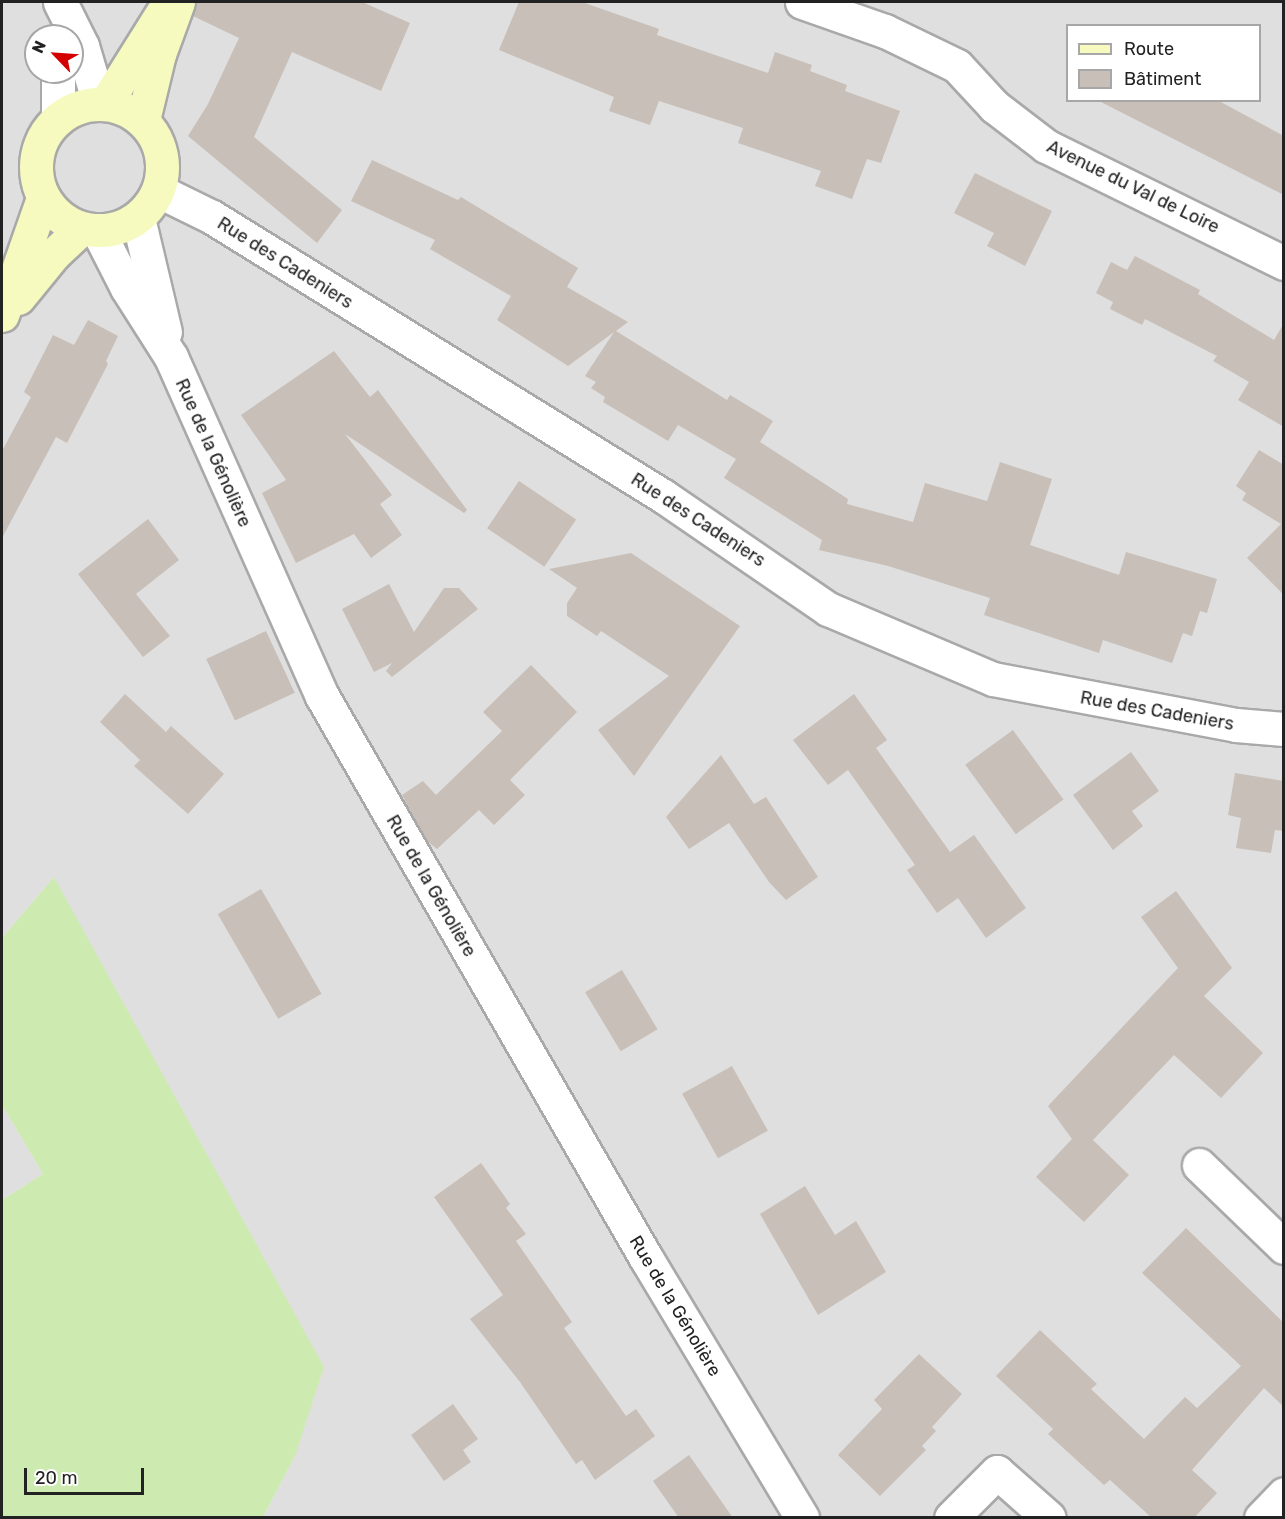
<!DOCTYPE html>
<meta charset="utf-8">
<style>
body{margin:0}
#map{position:relative;width:1285px;height:1519px;overflow:hidden;background:#f2efe9;font-family:Rubik,sans-serif}
div>[style]{position:absolute}
[style*='--x']{left:calc(var(--x)*1px);top:calc(var(--y)*1px);width:calc(var(--w)*1px);rotate:calc(var(--a)*1deg)}
.residential>*{inset:0;background:#e0dfdf}
.grass>*{inset:0;background:#cdebb0}
.building>*{inset:0;background:#c7bfb8;transform-origin:0 0}
.roads{filter:drop-shadow(2px 0 #a9a9a9) drop-shadow(-2px 0 #a9a9a9) drop-shadow(0 2px #a9a9a9) drop-shadow(0 -2px #a9a9a9)}
.minor>*{height:33px;margin:-16.5px;padding:0 16.5px;transform-origin:16.5px;border-radius:16.5px;background:#fff}
.tertiary>*{height:33px;margin:-16.5px;padding:0 16.5px;transform-origin:16.5px;border-radius:16.5px;background:#fff}
.secondary>*{height:33px;margin:-16.5px;padding:0 16.5px;transform-origin:16.5px;border-radius:16.5px;background:#f7fabf}
.secondary>.ring{margin:-16.5px;padding:0;box-sizing:content-box;background:none;border:33px solid #f7fabf;border-radius:50%}
span{translate:-50% -50%;white-space:nowrap;text-align:center;line-height:1.15;-webkit-text-stroke:4.5px #fff;paint-order:stroke}
.street-label{font-size:18px;color:#222}
.frame{position:absolute;inset:0;border:3px solid #222;pointer-events:none}
.legend{position:absolute;left:1066px;top:24px;width:195px;height:78px;box-sizing:border-box;background:#fff;border:2px solid #a7a7a7;margin:0;padding:8px 10px;list-style:none;font-size:18px;color:#222}
.legend li{display:flex;align-items:center;gap:12px;height:30px}
.legend b{width:30px;border:2px solid #a7a7a7}
.north{position:absolute;left:24px;top:24px;width:60px;height:60px;box-sizing:border-box;background:#fff;border:2px solid #a7a7a7;border-radius:50%;rotate:295deg;font-size:16px;font-weight:700;line-height:24px;text-align:center;color:#222}
.north::after{content:'';display:block;margin:auto;width:21px;height:27px;background:#d40000;clip-path:polygon(50% 0,100% 100%,50% 72%,0 100%)}
.scale{position:absolute;left:24px;top:1468px;width:120px;height:27px;box-sizing:border-box;border:3px solid #222;border-top:0;padding-left:8px;font-size:18px;line-height:21px;white-space:nowrap;color:#222;-webkit-text-stroke:4px #fff;paint-order:stroke}
</style>
<div id="map">
<div class="residential">
<div style="clip-path:polygon(evenodd,2px 2px,1283px 2px,1283px 1517px,263px 1517px,295px 1456px,54px 877px,2px 938px,2px 2px,1068px 26px,1260px 26px,1260px 100px,1068px 100px,1068px 26px,2px 2px,36px 36px,72px 36px,72px 72px,36px 72px,36px 36px)"></div>
<div style="clip-path:polygon(2px 1105px,43px 1174px,2px 1200px)"></div>
</div>
<div class="grass">
<div style="clip-path:polygon(54px 877px,324px 1367px,295px 1456px,263px 1517px,2px 1517px,2px 1200px,43px 1174px,2px 1105px,2px 938px)"></div>
</div>
<div class="building">
<div style="clip-path:polygon(196px 2px,362px 2px,410px 23px,381px 91px,292px 52px,254px 137px,342px 210px,317px 243px,188px 136px,208px 104px,239px 38px,193px 16px)"></div>
<div style="clip-path:polygon(519px 2px,582px 2px,659px 29px,657px 35px,768px 73px,775px 52px,812px 65px,810px 71px,847px 85px,845px 91px,900px 111px,881px 163px,867px 159px,852px 199px,815px 186px,821px 171px,738px 143px,743px 128px,659px 101px,650px 125px,609px 111px,614px 97px,499px 50px)"></div>
<div style="clip-path:polygon(1097px 100px,1217px 100px,1284px 136px,1284px 195px)"></div>
<div style="clip-path:polygon(372px 160px,458px 200px,461px 197px,578px 268px,567px 287px,628px 322px,616px 331px,727px 400px,730px 395px,773px 421px,760px 442px,848px 499px,847px 504px,913px 522px,925px 483px,987px 501px,1000px 462px,1052px 479px,1030px 545px,1119px 575px,1126px 552px,1217px 579px,1207px 613px,1200px 611px,1192px 636px,1183px 633px,1172px 663px,1103px 640px,1099px 653px,984px 615px,990px 598px,888px 566px,819px 550px,822px 540px,724px 478px,736px 459px,678px 425px,668px 441px,603px 402px,605px 397px,591px 388px,596px 382px,585px 376px,614px 332px,568px 366px,497px 320px,511px 296px,430px 249px,435px 240px,351px 201px)"></div>
<div style="clip-path:polygon(975px 173px,1052px 211px,1025px 266px,987px 246px,994px 233px,954px 213px)"></div>
<div style="clip-path:polygon(1135px 256px,1200px 290px,1198px 294px,1274px 340px,1284px 323px,1284px 427px,1238px 400px,1249px 382px,1213px 361px,1217px 356px,1145px 319px,1142px 325px,1110px 309px,1113px 302px,1096px 293px,1111px 262px,1127px 270px)"></div>
<div style="clip-path:polygon(88px 320px,118px 336px,106px 361px,108px 364px,67px 443px,56px 437px,2px 538px,2px 451px,31px 397px,24px 392px,53px 335px,74px 345px)"></div>
<div style="clip-path:polygon(334px 351px,370px 397px,378px 390px,467px 510px,464px 513px,345px 434px,392px 495px,380px 504px,402px 535px,371px 558px,354px 534px,296px 563px,262px 493px,286px 480px,241px 415px)"></div>
<div style="clip-path:polygon(1259px 450px,1284px 465px,1284px 595px,1247px 558px,1281px 524px,1242px 500px,1246px 493px,1236px 486px)"></div>
<div style="left:519px;top:481px;width:69px;height:57px;rotate:34deg"></div>
<div style="clip-path:polygon(148px 519px,179px 560px,136px 594px,170px 636px,143px 657px,78px 574px)"></div>
<div style="clip-path:polygon(631px 553px,740px 626px,634px 776px,598px 730px,669px 676px,601px 631px,597px 636px,567px 616px,567px 603px,577px 588px,549px 569px)"></div>
<div style="clip-path:polygon(389px 584px,414px 632px,444px 588px,459px 588px,478px 609px,392px 677px,386px 671px,392px 663px,374px 672px,342px 609px)"></div>
<div style="left:266px;top:631px;width:68px;height:66px;rotate:65deg"></div>
<div style="clip-path:polygon(531px 665px,577px 712px,510px 780px,525px 795px,494px 825px,479px 810px,437px 849px,427px 841px,402px 795px,423px 781px,436px 795px,502px 731px,483px 712px)"></div>
<div style="clip-path:polygon(125px 694px,166px 732px,171px 726px,224px 774px,188px 814px,134px 766px,140px 760px,100px 722px)"></div>
<div style="clip-path:polygon(854px 694px,887px 740px,876px 748px,950px 852px,974px 835px,1026px 908px,986px 938px,958px 898px,937px 913px,907px 870px,915px 865px,848px 770px,828px 785px,793px 740px)"></div>
<div style="left:1013px;top:730px;width:86px;height:59px;rotate:54deg"></div>
<div style="clip-path:polygon(1131px 752px,1159px 791px,1132px 811px,1143px 826px,1113px 850px,1073px 795px)"></div>
<div style="clip-path:polygon(721px 755px,754px 804px,766px 797px,818px 877px,786px 900px,769px 882px,729px 823px,689px 849px,666px 817px)"></div>
<div style="clip-path:polygon(1235px 773px,1284px 781px,1284px 831px,1275px 830px,1271px 853px,1236px 848px,1241px 818px,1228px 815px)"></div>
<div style="left:261px;top:889px;width:121px;height:50px;rotate:60deg"></div>
<div style="clip-path:polygon(1176px 891px,1232px 968px,1204px 996px,1263px 1053px,1221px 1098px,1174px 1055px,1093px 1140px,1129px 1175px,1084px 1222px,1036px 1177px,1072px 1139px,1048px 1106px,1178px 968px,1141px 917px)"></div>
<div style="left:622px;top:970px;width:69px;height:43px;rotate:59deg"></div>
<div style="left:732px;top:1066px;width:74px;height:57px;rotate:61deg"></div>
<div style="clip-path:polygon(481px 1163px,510px 1204px,506px 1208px,526px 1234px,516px 1241px,572px 1322px,564px 1328px,626px 1416px,636px 1409px,655px 1436px,595px 1480px,582px 1460px,576px 1464px,520px 1382px,470px 1319px,503px 1295px,434px 1197px)"></div>
<div style="clip-path:polygon(805px 1186px,835px 1235px,856px 1221px,886px 1272px,818px 1315px,760px 1214px)"></div>
<div style="clip-path:polygon(1186px 1228px,1284px 1323px,1284px 1407px,1264px 1388px,1192px 1470px,1217px 1493px,1194px 1518px,1152px 1518px,1110px 1480px,1104px 1485px,1082px 1465px,1048px 1434px,1053px 1429px,996px 1376px,1040px 1330px,1097px 1384px,1091px 1389px,1144px 1439px,1185px 1397px,1197px 1408px,1241px 1366px,1142px 1273px)"></div>
<div style="clip-path:polygon(919px 1354px,962px 1394px,932px 1427px,936px 1431px,922px 1446px,926px 1450px,880px 1496px,838px 1455px,882px 1409px,874px 1400px)"></div>
<div style="clip-path:polygon(453px 1404px,478px 1439px,463px 1450px,471px 1462px,444px 1481px,411px 1435px)"></div>
<div style="clip-path:polygon(689px 1455px,733px 1518px,679px 1518px,653px 1481px)"></div>
</div>
<div class="roads">
<div class="minor">
<div style="--x:802;--y:2;--w:88;--a:19.3"></div>
<div style="--x:885;--y:31;--w:80;--a:25.9"></div>
<div style="--x:957;--y:66;--w:56;--a:47.2"></div>
<div style="--x:995;--y:107;--w:64;--a:37.4"></div>
<div style="--x:1046;--y:146;--w:265;--a:26.2"></div>
<div style="--x:138;--y:218;--w:117;--a:76.7"></div>
<div style="--x:98;--y:231;--w:64;--a:63"></div>
<div style="--x:127;--y:288;--w:82;--a:57.5"></div>
<div style="--x:171;--y:357;--w:371;--a:66"></div>
<div style="--x:322;--y:696;--w:649;--a:60.04"></div>
<div style="--x:646;--y:1258;--w:303;--a:59"></div>
<div style="--x:1199;--y:1165;--w:118;--a:44"></div>
<div style="--x:951;--y:1518;--w:65;--a:-45"></div>
<div style="--x:997;--y:1472;--w:69;--a:41.5"></div>
<div style="--x:1261;--y:1518;--w:33;--a:-46"></div>
</div>
<div class="tertiary">
<div style="--x:60;--y:2;--w:49;--a:63.4"></div>
<div style="--x:82;--y:46;--w:59;--a:73.4"></div>
<div style="--x:58;--y:72;--w:46;--a:90"></div>
<div style="--x:159;--y:191;--w:59;--a:26.1"></div>
<div style="--x:212;--y:217;--w:530;--a:31.74"></div>
<div style="--x:663;--y:496;--w:200;--a:34.4"></div>
<div style="--x:828;--y:609;--w:179;--a:23"></div>
<div style="--x:993;--y:679;--w:247;--a:10.7"></div>
<div style="--x:1236;--y:725;--w:48;--a:4.8"></div>
</div>
<div class="secondary">
<div class="ring" style="left:36px;top:104px;width:93px;height:93px"></div>
<div style="--x:105;--y:104;--w:107;--a:-57.9"></div>
<div style="--x:143;--y:120;--w:68;--a:-76.4"></div>
<div style="--x:159;--y:54;--w:55;--a:-69.9"></div>
<div style="--x:18;--y:298;--w:57;--a:-50.7"></div>
<div style="--x:54;--y:254;--w:37;--a:-43"></div>
<div style="--x:2;--y:315;--w:124;--a:-70.7"></div>
</div>
</div>
<div class="street-label">
<span style="left:1133px;top:187px;rotate:26deg">Avenue du Val de Loire</span>
<span style="left:285px;top:263px;rotate:32deg">Rue des Cadeniers</span>
<span style="left:213px;top:453px;rotate:66deg">Rue de la Génolière</span>
<span style="left:698px;top:520px;rotate:33deg">Rue des Cadeniers</span>
<span style="left:1157px;top:711px;rotate:10deg">Rue des Cadeniers</span>
<span style="left:431px;top:886px;rotate:60deg">Rue de la Génolière</span>
<span style="left:675px;top:1306px;rotate:59deg">Rue de la Génolière</span>
</div>
<div class="frame"></div>
<ul class="legend">
<li><b style="height:8px;background:#f7fabf"></b>Route</li>
<li><b style="height:16px;background:#c7bfb8"></b>Bâtiment</li>
</ul>
<div class="north">N</div>
<div class="scale">20 m</div>
</div>
